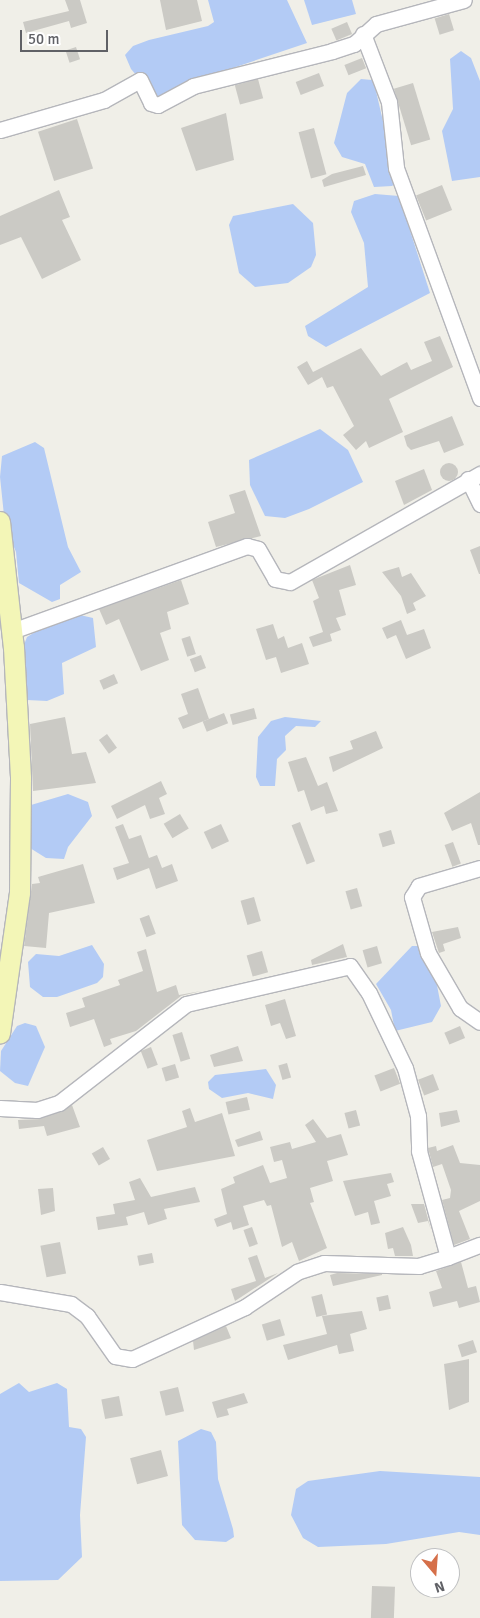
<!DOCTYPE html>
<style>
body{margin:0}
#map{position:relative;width:480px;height:1618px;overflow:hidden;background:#f0efe8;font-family:Signika,sans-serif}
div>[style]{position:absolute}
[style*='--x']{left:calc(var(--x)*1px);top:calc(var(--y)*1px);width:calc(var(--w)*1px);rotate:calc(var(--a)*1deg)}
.water>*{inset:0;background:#b3cbf5}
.building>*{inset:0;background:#cbcac5;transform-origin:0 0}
.round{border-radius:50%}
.roads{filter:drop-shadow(1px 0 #b5b6bb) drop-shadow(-1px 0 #b5b6bb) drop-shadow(0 1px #b5b6bb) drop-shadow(0 -1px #b5b6bb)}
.minor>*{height:15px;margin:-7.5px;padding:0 7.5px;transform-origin:7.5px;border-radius:7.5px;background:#fff}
.major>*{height:20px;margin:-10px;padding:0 10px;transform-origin:10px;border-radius:10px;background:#f3f6b7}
span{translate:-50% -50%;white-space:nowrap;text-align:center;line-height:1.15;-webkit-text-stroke:4.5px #fff;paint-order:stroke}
.north{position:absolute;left:410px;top:1548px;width:50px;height:50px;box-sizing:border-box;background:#fff;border:1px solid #bfc0c2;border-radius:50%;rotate:162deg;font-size:14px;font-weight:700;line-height:20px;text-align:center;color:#606166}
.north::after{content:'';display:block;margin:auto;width:18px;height:22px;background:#d56f49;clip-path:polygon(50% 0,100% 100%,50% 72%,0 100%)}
.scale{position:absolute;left:20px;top:30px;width:88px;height:22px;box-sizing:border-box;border:2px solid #606166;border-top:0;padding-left:6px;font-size:15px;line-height:18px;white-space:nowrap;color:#606166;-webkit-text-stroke:4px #fff;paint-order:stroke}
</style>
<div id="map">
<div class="water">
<div style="clip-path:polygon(208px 0,287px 0,307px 43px,182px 85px,156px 98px,131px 69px,125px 55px,133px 46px,149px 40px,208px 26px,214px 22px)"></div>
<div style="clip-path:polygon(304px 0,352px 0,356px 14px,312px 25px)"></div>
<div style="clip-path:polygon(461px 51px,471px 58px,480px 81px,480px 177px,452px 181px,442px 131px,453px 109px,450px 59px)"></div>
<div style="clip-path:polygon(361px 79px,372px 80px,376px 91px,397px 182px,392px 186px,374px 187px,365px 164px,342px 157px,334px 143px,347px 93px)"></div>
<div style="clip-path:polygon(375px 194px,399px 196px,430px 293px,326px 347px,308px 336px,305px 326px,368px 287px,364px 243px,351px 212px,354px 201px)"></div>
<div style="clip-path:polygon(293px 204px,313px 223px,316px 255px,311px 267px,288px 283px,255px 287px,239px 273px,229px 225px,233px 216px)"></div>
<div style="clip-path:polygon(320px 429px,348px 450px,363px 482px,309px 509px,285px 518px,265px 516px,250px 485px,249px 460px)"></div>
<div style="clip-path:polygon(35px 442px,44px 448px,68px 547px,81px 572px,60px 585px,60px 599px,52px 602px,19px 583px,16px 552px,5px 525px,0 477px,2px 456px)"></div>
<div style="clip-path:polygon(80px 615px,93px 618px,96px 647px,62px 663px,64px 694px,47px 701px,27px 700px,22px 650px,27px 637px,50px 623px)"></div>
<div style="clip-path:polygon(285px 717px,321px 721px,315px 727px,296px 726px,285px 736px,286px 750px,277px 759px,275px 786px,260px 786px,256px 777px,258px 737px,271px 721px)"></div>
<div style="clip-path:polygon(68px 794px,88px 802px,92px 816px,68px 847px,64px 859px,46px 858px,30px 848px,31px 805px)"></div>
<div style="clip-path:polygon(92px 945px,104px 964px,103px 977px,97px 983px,57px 997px,43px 997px,30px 987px,28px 962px,36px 954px,59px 956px)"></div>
<div style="clip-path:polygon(412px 946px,419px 946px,435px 975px,441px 1006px,432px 1022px,395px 1031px,391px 1010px,376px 984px)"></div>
<div style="clip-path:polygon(25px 1023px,36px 1026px,45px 1047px,28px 1086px,15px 1083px,0 1071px,1px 1051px,17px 1026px)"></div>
<div style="clip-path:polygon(266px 1069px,276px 1085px,273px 1099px,248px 1093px,222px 1098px,209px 1089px,208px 1082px,215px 1075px)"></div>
<div style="clip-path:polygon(19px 1383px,29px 1392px,57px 1383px,67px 1389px,69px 1427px,81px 1429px,86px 1437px,80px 1515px,82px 1557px,58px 1580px,0 1581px,0 1394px)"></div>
<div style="clip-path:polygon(201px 1429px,211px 1432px,216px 1442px,218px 1479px,233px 1529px,234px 1537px,226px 1542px,195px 1540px,182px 1525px,178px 1441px)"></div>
<div style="clip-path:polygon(380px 1471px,480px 1477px,480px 1535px,459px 1532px,386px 1544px,318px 1547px,303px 1538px,291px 1515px,296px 1489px,308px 1481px)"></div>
</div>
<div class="building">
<div style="clip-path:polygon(65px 0,80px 0,87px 23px,71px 28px,69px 21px,26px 33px,23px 22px,69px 11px)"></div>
<div style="clip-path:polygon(160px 0,197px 0,202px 21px,166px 30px)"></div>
<div style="left:449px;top:14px;width:17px;height:15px;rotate:73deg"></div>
<div style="left:347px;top:22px;width:13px;height:17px;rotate:67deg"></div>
<div style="left:76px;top:47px;width:13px;height:11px;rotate:72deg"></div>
<div style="left:362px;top:58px;width:11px;height:19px;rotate:68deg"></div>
<div style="left:319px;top:73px;width:14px;height:25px;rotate:69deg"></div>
<div style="left:258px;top:79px;width:20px;height:24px;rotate:75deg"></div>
<div style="left:413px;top:83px;width:59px;height:20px;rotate:73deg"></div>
<div style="clip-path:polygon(226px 113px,234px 160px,196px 171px,181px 128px)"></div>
<div style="left:77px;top:119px;width:52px;height:41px;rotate:72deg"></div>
<div style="left:314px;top:128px;width:48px;height:16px;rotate:75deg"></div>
<div style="clip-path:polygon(363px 166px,366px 175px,324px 187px,322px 180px,332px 174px)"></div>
<div style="left:442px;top:185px;width:27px;height:28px;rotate:68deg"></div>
<div style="clip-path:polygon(59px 190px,70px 217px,62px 220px,81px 260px,42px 279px,21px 237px,0 245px,0 216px)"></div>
<div style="clip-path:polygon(440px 336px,453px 367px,389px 399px,403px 432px,369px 448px,366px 441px,356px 450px,343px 435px,354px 426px,333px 386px,327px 388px,322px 377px,308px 385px,297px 367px,307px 361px,313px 372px,361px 348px,381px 376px,407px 362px,411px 370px,432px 361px,424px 342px)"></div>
<div style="clip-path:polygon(452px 416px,464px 445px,444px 453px,439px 441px,411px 450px,407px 446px,404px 436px)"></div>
<div class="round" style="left:440px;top:463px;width:18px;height:18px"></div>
<div style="clip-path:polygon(424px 469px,432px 490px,404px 505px,395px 481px)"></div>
<div style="clip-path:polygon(245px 490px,261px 536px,216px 547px,208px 522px,235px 513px,229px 495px)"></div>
<div style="clip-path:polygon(480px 546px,480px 574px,479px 574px,470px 550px)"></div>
<div style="clip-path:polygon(350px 565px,356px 585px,339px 590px,346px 615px,336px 618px,341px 630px,330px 634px,332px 641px,313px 647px,309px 637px,323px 632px,313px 601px,319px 598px,312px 580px)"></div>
<div style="clip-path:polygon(399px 567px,402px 577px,411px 573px,426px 596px,413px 603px,416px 610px,407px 614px,401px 596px,382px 572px)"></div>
<div style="clip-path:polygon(181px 580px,189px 604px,167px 612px,171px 629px,160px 633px,169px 660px,141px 671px,119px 619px,106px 625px,99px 609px)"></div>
<div style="clip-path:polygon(401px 620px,407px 635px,424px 629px,431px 648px,406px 659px,396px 635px,387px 639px,382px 628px)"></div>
<div style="clip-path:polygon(273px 624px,278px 639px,284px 636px,288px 648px,302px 643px,309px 664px,281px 673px,276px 657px,266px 660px,256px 629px)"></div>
<div style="left:190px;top:636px;width:19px;height:9px;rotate:72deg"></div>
<div style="left:201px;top:655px;width:14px;height:12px;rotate:69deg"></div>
<div style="left:114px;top:674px;width:10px;height:16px;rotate:66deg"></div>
<div style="clip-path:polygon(198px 688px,209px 719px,183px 729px,178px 718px,188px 714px,181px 694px)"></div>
<div style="left:254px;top:708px;width:11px;height:25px;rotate:75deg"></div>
<div style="left:224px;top:713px;width:11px;height:23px;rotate:68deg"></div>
<div style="clip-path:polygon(65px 717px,72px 754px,86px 752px,96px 783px,33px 791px,30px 724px)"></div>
<div style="clip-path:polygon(376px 731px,383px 748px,333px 772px,329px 757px,353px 749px,350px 741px)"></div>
<div style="left:107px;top:734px;width:17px;height:10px;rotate:54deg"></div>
<div style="clip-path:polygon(306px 757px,318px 786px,327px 782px,338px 811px,326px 814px,324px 806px,311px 811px,304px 790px,298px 792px,288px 762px)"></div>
<div style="clip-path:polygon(161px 781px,167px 794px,159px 798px,165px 814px,150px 819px,145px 805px,117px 819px,111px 806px)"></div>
<div style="clip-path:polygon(480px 792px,480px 845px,478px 845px,471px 823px,452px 831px,444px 813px)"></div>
<div style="left:180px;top:814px;width:17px;height:19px;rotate:59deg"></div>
<div style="left:300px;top:822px;width:42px;height:9px;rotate:69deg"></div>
<div style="clip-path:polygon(123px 824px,129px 839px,141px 835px,149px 858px,157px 855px,162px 868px,172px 864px,178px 881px,156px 889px,149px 868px,117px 880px,113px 868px,129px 863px,115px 827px)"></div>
<div style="left:221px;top:824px;width:19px;height:19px;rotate:65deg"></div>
<div style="left:391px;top:830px;width:14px;height:13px;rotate:73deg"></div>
<div style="left:453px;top:842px;width:23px;height:9px;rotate:70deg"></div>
<div style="clip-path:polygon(83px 864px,95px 903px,49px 913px,46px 948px,24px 946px,32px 884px,40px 883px,38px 877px)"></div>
<div style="left:357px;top:888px;width:19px;height:12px;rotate:74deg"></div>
<div style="left:254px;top:897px;width:25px;height:14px;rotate:74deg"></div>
<div style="left:149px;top:915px;width:20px;height:10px;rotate:70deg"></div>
<div style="clip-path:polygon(458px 927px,461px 938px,443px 944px,445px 951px,439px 953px,432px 932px)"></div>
<div style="clip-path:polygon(343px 944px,347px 957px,312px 965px,311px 960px)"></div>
<div style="left:377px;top:946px;width:18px;height:15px;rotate:74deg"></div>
<div style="clip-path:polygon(146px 949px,157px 992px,176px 985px,179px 995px,201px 991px,181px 996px,136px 1031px,110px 1039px,112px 1044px,104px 1047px,94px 1019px,70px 1027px,66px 1013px,85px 1007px,82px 998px,120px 985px,118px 980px,143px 971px,137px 952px)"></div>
<div style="left:262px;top:951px;width:22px;height:16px;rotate:74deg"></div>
<div style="clip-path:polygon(285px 999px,296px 1036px,286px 1039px,280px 1023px,271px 1026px,265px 1005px)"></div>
<div style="left:460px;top:1026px;width:13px;height:17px;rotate:67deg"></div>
<div style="left:182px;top:1032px;width:28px;height:10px;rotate:73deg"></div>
<div style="clip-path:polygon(238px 1046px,243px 1061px,214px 1067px,210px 1055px)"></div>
<div style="left:151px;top:1047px;width:19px;height:11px;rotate:69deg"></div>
<div style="left:287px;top:1063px;width:15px;height:9px;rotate:74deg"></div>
<div style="left:175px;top:1064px;width:14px;height:14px;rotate:73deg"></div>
<div style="left:394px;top:1068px;width:17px;height:21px;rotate:69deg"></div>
<div style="left:433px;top:1074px;width:17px;height:16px;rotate:69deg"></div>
<div style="left:247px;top:1097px;width:13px;height:22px;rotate:77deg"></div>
<div style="clip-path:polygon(72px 1105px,80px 1127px,47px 1136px,44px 1126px,19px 1129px,18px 1120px,40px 1119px)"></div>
<div style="clip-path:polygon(190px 1108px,195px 1122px,222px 1113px,235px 1156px,157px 1171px,147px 1140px,187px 1127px,182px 1111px)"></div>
<div style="left:356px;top:1110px;width:16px;height:12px;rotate:75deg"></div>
<div style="clip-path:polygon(457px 1110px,460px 1122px,441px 1127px,439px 1113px)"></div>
<div style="clip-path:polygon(313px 1119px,327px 1138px,341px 1134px,348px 1155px,327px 1161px,333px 1181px,310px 1188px,314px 1202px,310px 1203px,327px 1248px,299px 1261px,292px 1242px,282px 1247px,271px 1205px,267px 1206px,264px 1200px,243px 1206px,249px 1225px,233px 1230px,231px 1222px,217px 1227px,214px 1219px,227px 1214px,221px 1189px,235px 1183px,233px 1177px,263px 1165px,270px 1183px,287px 1178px,282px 1160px,274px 1162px,270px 1147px,290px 1142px,292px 1149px,316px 1142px,305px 1125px)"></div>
<div style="clip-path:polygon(260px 1131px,263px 1140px,238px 1147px,235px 1140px)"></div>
<div style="clip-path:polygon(453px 1145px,460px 1163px,480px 1165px,480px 1201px,459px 1211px,470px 1239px,454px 1245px,442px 1200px,450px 1198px,451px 1190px,442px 1164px,433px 1167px,428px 1148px,436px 1146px,437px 1151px)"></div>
<div style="left:103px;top:1147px;width:14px;height:13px;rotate:60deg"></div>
<div style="clip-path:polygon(391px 1173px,394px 1182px,387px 1184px,391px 1196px,374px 1201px,380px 1223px,371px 1225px,368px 1212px,355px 1216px,343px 1181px)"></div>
<div style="clip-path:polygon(140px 1178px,151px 1197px,195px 1187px,200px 1202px,164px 1209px,167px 1219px,148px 1225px,144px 1212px,126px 1217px,128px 1225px,98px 1230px,96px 1217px,115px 1214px,113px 1204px,135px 1200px,129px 1182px)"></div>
<div style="clip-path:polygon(53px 1188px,55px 1211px,41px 1215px,38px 1189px)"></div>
<div style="clip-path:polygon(411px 1204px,424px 1204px,431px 1230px,428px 1221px,418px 1223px)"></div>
<div style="left:252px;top:1227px;width:18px;height:9px;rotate:71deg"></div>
<div style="clip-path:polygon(403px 1227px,411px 1245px,413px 1256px,395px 1256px,393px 1248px,388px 1249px,385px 1233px)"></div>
<div style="left:60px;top:1242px;width:32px;height:20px;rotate:79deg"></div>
<div style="left:152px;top:1253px;width:10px;height:15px;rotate:79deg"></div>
<div style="clip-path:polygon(257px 1255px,265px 1278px,278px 1273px,235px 1301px,231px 1289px,256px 1281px,248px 1258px)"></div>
<div style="clip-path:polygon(461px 1262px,468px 1288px,476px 1286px,480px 1302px,459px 1308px,457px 1301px,433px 1307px,429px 1292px,442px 1288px,436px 1271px)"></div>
<div style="clip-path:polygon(337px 1273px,382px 1274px,382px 1275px,333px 1286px,330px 1275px)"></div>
<div style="left:322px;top:1294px;width:21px;height:11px;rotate:76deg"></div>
<div style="left:388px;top:1295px;width:14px;height:12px;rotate:78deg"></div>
<div style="clip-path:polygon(362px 1311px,367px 1329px,350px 1334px,354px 1351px,339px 1354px,337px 1345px,288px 1360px,283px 1345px,327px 1334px,322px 1316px)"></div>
<div style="left:280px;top:1319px;width:17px;height:19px;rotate:73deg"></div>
<div style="clip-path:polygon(226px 1326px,231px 1338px,194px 1350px,193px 1341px)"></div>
<div style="left:473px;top:1340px;width:13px;height:16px;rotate:72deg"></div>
<div style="clip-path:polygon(469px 1359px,469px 1402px,449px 1410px,444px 1364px)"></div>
<div style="left:178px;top:1387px;width:25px;height:19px;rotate:76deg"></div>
<div style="clip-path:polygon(244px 1393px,248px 1403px,227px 1409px,229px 1415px,217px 1418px,212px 1402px)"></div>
<div style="left:119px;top:1396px;width:20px;height:18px;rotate:79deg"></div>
<div style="left:161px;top:1450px;width:27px;height:32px;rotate:75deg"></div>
<div style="left:372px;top:1586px;width:23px;height:32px;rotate:2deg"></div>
</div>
<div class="roads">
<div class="minor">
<div style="--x:363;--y:34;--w:73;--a:69.1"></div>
<div style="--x:389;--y:102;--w:66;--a:83.9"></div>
<div style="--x:396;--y:168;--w:245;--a:69.9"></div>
<div style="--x:0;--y:130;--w:108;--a:-16.1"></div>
<div style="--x:104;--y:100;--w:41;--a:-29.1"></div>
<div style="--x:140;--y:80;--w:25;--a:64"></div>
<div style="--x:151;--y:103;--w:7;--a:16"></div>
<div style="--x:158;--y:105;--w:40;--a:-28"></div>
<div style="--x:193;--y:86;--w:143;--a:-14.1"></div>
<div style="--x:332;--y:51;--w:23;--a:-18"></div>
<div style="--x:354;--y:44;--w:30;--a:-42"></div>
<div style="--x:376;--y:24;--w:91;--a:-15.3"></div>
<div style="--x:468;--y:479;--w:28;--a:64"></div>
<div style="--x:12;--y:631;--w:250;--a:-19.9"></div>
<div style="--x:247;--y:546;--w:11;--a:15"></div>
<div style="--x:258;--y:549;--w:34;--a:60"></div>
<div style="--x:275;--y:579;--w:15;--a:11"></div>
<div style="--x:290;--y:582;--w:219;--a:-29.6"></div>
<div style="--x:480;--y:868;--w:64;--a:163.6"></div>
<div style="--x:419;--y:886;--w:13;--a:122"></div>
<div style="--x:412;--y:897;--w:58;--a:74.1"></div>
<div style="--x:428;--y:953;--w:64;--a:59.8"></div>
<div style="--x:460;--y:1008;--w:24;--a:35"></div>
<div style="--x:0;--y:1108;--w:37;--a:3"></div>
<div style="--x:37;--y:1110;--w:23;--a:-18"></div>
<div style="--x:59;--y:1103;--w:161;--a:-37.9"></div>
<div style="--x:186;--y:1004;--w:168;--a:-13"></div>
<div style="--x:350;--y:966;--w:33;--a:55"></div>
<div style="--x:369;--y:993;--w:83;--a:64.4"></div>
<div style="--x:405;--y:1068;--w:50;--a:74.8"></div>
<div style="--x:418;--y:1116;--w:35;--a:88"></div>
<div style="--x:419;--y:1151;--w:110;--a:74.7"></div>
<div style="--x:448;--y:1257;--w:30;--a:163"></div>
<div style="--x:419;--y:1266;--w:95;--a:-178.2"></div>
<div style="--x:324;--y:1263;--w:28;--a:162"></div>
<div style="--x:297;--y:1272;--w:63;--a:146.1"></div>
<div style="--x:245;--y:1307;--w:124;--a:155.3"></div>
<div style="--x:132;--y:1359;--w:17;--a:-170"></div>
<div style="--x:115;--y:1356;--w:49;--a:-125"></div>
<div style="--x:87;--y:1316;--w:20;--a:-143"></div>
<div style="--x:71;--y:1304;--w:72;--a:-170.4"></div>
<div style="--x:448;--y:1257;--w:34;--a:-21"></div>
</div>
<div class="major">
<div style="--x:0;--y:522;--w:127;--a:83.7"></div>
<div style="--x:14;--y:648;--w:131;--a:86.9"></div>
<div style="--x:21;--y:779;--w:114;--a:90.5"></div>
<div style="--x:20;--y:893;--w:142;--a:98.1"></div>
</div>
</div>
<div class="north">N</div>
<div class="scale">50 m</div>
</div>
